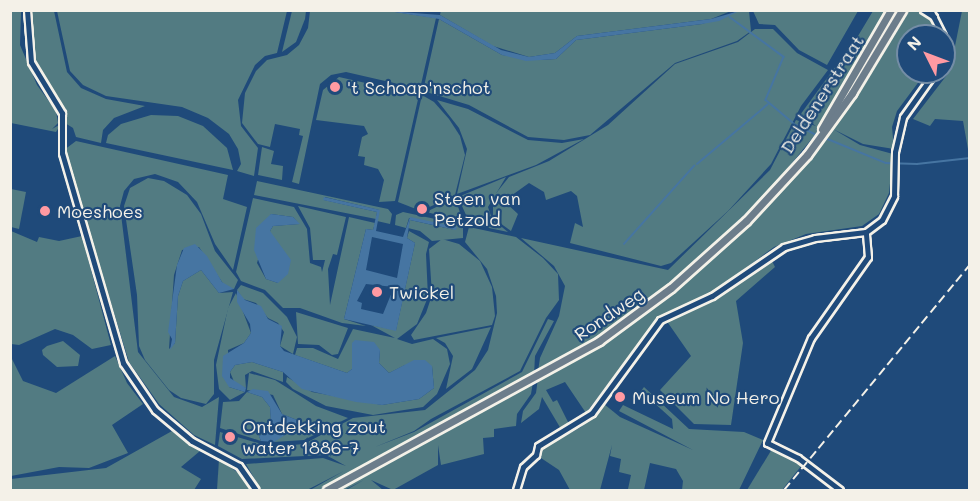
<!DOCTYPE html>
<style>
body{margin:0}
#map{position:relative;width:980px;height:501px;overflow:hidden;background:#1f4a7a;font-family:Mali,sans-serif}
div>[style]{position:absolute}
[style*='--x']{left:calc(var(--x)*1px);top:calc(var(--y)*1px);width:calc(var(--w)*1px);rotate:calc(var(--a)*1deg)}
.green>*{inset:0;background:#527b82}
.water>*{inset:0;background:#4675a2}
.stream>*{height:1.5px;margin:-0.75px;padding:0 0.75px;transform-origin:0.75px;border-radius:0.75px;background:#4675a2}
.roads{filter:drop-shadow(2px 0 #f4f1e8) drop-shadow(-2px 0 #f4f1e8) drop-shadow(0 2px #f4f1e8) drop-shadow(0 -2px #f4f1e8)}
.tertiary>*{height:5px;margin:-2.5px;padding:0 2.5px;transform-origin:2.5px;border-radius:2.5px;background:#1f4a7a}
.primary>*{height:7px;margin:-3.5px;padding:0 3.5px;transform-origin:3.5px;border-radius:3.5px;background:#6c7d8b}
.rail>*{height:1.5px;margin-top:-0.75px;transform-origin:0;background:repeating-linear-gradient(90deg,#f4f1e8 0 9px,transparent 0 13.5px)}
.dots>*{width:16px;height:16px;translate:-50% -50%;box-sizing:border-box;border:3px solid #1f4a7a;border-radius:50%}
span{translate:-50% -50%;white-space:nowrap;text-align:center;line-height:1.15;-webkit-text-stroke:4.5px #1f4a7a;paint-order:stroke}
.poi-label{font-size:18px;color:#f4f1e8}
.left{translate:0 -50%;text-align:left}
.street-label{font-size:18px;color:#f4f1e8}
.frame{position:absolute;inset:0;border:12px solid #f4f1e8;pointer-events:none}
.north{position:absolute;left:896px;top:24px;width:60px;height:60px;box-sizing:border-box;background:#1f4a7a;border:2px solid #748da6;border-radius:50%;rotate:312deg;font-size:16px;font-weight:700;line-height:24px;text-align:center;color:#f4f1e8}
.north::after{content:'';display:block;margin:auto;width:21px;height:27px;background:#ff9aa2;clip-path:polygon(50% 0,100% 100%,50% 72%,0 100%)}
</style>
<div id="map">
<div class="green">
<div style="clip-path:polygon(441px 10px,731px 11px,711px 19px,577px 36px,555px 53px,529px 57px,493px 46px,440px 15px)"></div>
<div style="clip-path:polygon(10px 11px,21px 11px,20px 45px,37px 85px,56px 111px,58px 123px,52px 129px,61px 124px,56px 132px,11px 123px)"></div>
<div style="clip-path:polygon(30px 11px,54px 11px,67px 72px,81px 88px,106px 99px,145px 106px,114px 118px,103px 130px,101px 143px,76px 137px,73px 128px,65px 123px,62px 107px,37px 69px)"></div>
<div style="clip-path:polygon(57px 11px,287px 11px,277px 53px,265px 56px,255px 65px,238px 100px,241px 126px,258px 148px,254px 176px,237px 171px,241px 164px,238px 149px,229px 134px,208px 118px,182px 107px,106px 96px,83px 85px,70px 71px)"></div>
<div style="clip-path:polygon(292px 11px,306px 11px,305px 19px,296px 42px,282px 52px)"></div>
<div style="clip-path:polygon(310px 11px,388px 11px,436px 18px,420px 89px,346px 72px,331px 75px,320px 84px,299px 184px,292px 182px,303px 136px,299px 135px,300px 129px,275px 124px,270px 147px,258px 144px,242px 123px,245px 93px,256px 71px,267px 60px,287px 55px,299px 45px,308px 28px)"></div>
<div style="clip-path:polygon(739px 11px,749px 11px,751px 31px,737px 41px,675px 63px,590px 135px,564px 140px,528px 137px,469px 105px,423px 91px,439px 19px,502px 55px,540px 60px,556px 59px,576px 40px,702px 24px)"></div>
<div style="clip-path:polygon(753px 11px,858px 11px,827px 65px,799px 50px,775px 25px,759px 24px)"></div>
<div style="clip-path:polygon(873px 11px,888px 11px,823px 125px,765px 196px,659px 293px,595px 339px,538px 371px,540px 358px,559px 316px,565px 286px,554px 266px,521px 238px,668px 270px,770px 170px,796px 120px,816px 126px,800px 115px,858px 36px)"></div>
<div style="clip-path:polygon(921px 11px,935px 23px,931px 36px,908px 36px,908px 72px,926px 72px,897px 111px,892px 127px,894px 149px,863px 144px,833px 129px,860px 145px,893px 154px,889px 193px,879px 214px,862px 226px,806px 234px,774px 247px,713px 292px,658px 318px,586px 413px,565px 382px,546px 390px,553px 402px,557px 400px,569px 424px,561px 429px,542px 397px,539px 409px,521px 423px,523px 411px,536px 393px,538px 378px,687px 278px,740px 232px,793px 174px,878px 62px,907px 12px)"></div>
<div style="clip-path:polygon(962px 11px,969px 11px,969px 155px,963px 121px,935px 119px,930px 126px,913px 119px,950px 71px)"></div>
<div style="clip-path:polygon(755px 29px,773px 29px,797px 53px,828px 70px,801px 106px,771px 164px,728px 211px,671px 263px,661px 266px,570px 243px,575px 223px,583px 227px,577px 196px,571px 191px,546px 200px,544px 192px,529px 183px,504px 201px,518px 214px,511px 231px,493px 218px,493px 197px,509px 177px,549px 161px,608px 125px,675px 64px,738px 42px)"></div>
<div style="clip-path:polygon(339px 77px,419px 95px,395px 201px,379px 202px,384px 180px,378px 169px,364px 165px,365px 157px,358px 156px,362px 137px,368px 134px,364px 126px,316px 120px,323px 90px)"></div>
<div style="clip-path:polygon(422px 95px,434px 102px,449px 119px,460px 136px,465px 155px,455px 195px,421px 211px,398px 202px)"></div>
<div style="clip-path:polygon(437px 100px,468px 109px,528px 140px,562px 143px,584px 139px,536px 165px,457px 194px,467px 149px,459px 128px)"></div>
<div style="clip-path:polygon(151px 115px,178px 116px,203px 126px,227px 148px,233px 170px,106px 143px,108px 135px,121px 124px)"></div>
<div style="clip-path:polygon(76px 141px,228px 175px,223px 199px,247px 207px,233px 270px,215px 244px,197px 202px,178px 182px,155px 174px,134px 179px,124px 191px,120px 206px,138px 352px,174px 397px,202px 407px,219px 397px,215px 445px,194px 435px,159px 404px,129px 362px,64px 150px)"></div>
<div style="clip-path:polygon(262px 147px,274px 151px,271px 164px,283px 166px,282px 180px,258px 175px)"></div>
<div style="clip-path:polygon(506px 177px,488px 207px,492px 219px,508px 232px,470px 224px,458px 197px)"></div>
<div style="clip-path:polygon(148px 178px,164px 181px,187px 195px,201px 214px,215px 251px,238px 280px,234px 289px,226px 288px,199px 247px,182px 250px,174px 275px,169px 349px,175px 343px,178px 296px,183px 281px,201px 270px,219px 293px,233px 292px,214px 360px,214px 394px,206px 404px,181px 398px,169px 390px,145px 360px,139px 346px,137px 295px,124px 206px,130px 188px)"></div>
<div style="clip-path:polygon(257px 181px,388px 209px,392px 214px,390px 224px,377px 221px,379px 210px,325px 197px,324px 200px,377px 212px,376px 219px,254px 195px)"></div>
<div style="clip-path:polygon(11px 189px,26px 192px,19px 229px,11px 227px)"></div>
<div style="clip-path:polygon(evenodd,253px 198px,294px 207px,307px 229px,310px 263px,321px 267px,322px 272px,325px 260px,313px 260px,310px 228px,298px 206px,346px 217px,337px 255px,333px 254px,328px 269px,330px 305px,349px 217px,375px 223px,373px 230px,366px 229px,344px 319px,366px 326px,342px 323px,300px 308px,283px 308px,265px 290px,241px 281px,236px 272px,253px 198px,271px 214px,293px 217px,299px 224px,273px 226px,270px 231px,278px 283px,266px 279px,257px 263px,271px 214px)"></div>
<div style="clip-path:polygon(455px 198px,463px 221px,426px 212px)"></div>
<div style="clip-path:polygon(403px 212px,463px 225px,463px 238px,432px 241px,420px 231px,408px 228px,410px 220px,455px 230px,409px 218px,406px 228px,395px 225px,396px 215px)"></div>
<div style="clip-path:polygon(469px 227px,516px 237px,543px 258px,558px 274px,559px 300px,546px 318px,520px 371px,431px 419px,414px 431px,375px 447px,414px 432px,522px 372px,548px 319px,554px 321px,535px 356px,534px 375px,321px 490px,310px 490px,344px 471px,307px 490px,261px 490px,246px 464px,323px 458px,346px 466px,326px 455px,242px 459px,218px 446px,220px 432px,272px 447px,304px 444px,353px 418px,425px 410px,475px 370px,488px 350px,497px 313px,496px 296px,487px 269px,465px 242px)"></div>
<div style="clip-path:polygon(11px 231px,37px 242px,39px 237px,59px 241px,82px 236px,111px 345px,92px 349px,73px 335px,55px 329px,19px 345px,11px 344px)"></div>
<div style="clip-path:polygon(409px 231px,429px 242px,426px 254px,428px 297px,417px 324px,397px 339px,412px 344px,433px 339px,447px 349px,450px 364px,437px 394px,423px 407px,373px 415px,326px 406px,293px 389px,286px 382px,287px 377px,312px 392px,382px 405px,419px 399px,434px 388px,432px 366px,405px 365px,389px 373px,379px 363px,380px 350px,352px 350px,352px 369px,347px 373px,295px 355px,297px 348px,313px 348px,338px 359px,353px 329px,395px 338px,371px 325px,396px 330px,415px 243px,407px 238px)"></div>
<div style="clip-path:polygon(442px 239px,459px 244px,480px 261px,492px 287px,495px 316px,492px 325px,414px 340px,411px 335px,426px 313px,432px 295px,429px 249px)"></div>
<div style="clip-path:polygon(771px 259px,775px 267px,736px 301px,743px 343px,731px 425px,694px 424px,660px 390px,691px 356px,666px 320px,706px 304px)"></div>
<div style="clip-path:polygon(241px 285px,263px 293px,287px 317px,297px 337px,293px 354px,280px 346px,284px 332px,278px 323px,268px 318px,256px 303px,243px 299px,237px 290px)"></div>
<div style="clip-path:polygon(236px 293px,251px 333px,244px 343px,228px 350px,229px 387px,245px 392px,230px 400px,219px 389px,216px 365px,228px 308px)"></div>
<div style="clip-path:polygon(296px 312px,348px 328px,338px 354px,332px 355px,319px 345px,298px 344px)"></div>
<div style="clip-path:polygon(491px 327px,472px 369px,446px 389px,453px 356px,445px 343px,436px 338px)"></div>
<div style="clip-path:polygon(63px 341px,80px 355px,78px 366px,57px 367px,43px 355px,42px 350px,47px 346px)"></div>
<div style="clip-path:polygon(115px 356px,127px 383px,143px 404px,112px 425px,128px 453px,89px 468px,59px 467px,11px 476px,11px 357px,23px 381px,56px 393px)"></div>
<div style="clip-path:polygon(252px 362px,283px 372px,283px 382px,252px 371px,245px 375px,246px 388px,235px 384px,230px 372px,235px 365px)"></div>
<div style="clip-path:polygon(249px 373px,275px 380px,316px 406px,348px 418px,304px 440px,274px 442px,297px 420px,282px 414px,273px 395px,247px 390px)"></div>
<div style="clip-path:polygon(533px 382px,531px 394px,517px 414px,516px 426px,494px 429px,494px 437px,483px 438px,484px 454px,441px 465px,438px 445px,438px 465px,393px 490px,371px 480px,383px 490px,346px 490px,364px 480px,344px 490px,333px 490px)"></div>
<div style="clip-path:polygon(644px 387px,689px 429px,744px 432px,763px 440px,739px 490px,682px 490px,683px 481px,676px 469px,650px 463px,644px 490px,628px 489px,631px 475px,619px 472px,621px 459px,610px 456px,612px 445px,600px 490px,570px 490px,559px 470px,541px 458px,542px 449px,581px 427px,604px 404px,620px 417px,693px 450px,619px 411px,623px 405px,673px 429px,672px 419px,641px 391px)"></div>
<div style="clip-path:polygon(247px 392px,262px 397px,270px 407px,271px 421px,267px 432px,259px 436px,261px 441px,220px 428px,223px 402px,239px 401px)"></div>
<div style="clip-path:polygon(172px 431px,200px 451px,181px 467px,201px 479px,194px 490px,11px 490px,11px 479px,106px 468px)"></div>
<div style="clip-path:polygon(772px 449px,802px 465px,782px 490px,747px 490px)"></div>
<div style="clip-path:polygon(219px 459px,241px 475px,251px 490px,217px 490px)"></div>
</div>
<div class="water">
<div style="clip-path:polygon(388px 11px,440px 15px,501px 50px,529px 57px,555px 53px,577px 36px,711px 19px,739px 11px,719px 21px,702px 24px,576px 40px,556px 59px,526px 61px,502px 55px,439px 19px)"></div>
<div style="clip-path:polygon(evenodd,324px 197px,380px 210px,376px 231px,403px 237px,410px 217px,457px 227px,456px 230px,410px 220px,407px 238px,415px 243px,396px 331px,344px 319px,366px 229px,373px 230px,377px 212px,323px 200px,324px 197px,372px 237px,403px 244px,397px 278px,366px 270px,372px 237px,324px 197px,366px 284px,394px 287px,383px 314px,361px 309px,362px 303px,357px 301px,366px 284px)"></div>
<div style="clip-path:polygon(271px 214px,293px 217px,300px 224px,273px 226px,270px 231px,291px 260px,288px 274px,278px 283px,266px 279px,254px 250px,256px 228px)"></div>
<div style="clip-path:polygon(195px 244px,207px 256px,222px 282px,234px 289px,219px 293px,201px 270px,183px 281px,178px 296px,175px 343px,170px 350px,172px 339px,168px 332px,177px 265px,184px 248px)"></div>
<div style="clip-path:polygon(237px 290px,245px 300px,261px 306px,268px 319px,282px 326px,280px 346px,284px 351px,347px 373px,352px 369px,352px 343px,355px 340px,374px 342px,380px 350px,379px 363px,389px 373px,414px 360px,425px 360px,432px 366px,434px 388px,419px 399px,382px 405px,356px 402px,302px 389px,283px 372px,252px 362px,235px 365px,230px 372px,230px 378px,246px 388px,245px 392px,229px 387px,222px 376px,223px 356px,244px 343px,251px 333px,250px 324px,237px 302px)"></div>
<div style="clip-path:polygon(253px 389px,268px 391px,282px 414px,297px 420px,299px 426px,274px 442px,261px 441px,259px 436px,267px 432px,271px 421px,270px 407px,262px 397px,247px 392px)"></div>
</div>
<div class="stream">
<div style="--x:730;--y:17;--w:67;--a:36.5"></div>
<div style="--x:784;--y:57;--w:47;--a:112.7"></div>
<div style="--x:766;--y:100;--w:35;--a:40"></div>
<div style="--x:794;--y:124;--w:28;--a:26"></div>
<div style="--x:823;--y:137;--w:68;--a:22.4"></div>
<div style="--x:886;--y:163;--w:31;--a:2"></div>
<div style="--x:917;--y:164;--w:53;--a:-6.5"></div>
<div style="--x:697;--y:164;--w:92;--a:-40.1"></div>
<div style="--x:624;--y:244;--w:105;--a:-48.1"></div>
</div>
<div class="roads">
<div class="tertiary">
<div style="--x:27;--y:10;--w:52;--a:85.6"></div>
<div style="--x:31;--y:62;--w:60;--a:58.7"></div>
<div style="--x:62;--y:113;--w:40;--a:90"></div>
<div style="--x:62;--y:153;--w:219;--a:73.8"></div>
<div style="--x:123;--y:363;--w:57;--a:55.8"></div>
<div style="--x:155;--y:410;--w:48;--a:40"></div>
<div style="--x:192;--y:441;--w:53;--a:28"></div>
<div style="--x:239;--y:466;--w:29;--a:55"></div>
<div style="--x:923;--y:10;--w:13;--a:32"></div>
<div style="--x:930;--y:10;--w:29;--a:63"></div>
<div style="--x:516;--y:490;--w:24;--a:-73"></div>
<div style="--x:523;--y:467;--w:18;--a:-43"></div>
<div style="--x:536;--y:455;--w:9;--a:-77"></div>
<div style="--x:538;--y:446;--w:63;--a:-31.4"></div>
<div style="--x:592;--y:413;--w:115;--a:-53.8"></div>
<div style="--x:660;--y:320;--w:57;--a:-24.8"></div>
<div style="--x:712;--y:296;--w:87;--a:-34.2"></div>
<div style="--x:784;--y:247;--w:32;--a:-16"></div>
<div style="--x:815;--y:238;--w:51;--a:-6.7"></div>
<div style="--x:866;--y:232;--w:20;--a:-37"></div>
<div style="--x:882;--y:220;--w:27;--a:-63"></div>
<div style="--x:894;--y:196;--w:44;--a:-88.7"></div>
<div style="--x:895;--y:152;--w:36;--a:-77"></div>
<div style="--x:903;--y:117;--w:55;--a:-54.6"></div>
<div style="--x:840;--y:490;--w:53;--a:-142.7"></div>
<div style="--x:798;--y:458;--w:34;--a:-154"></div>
<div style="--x:767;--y:443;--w:114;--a:-67.3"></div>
<div style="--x:811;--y:338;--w:99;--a:-54.9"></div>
<div style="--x:868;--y:257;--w:25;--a:-95"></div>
</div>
<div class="primary">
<div style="--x:822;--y:129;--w:138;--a:-59.9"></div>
<div style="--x:327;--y:490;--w:310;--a:-28.7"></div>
<div style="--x:599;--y:341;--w:89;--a:-36.4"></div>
<div style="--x:671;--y:288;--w:101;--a:-41.8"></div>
<div style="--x:746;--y:221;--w:90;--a:-47.3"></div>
<div style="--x:807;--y:155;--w:77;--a:-54"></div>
<div style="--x:852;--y:93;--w:97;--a:-58.9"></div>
</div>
</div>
<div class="rail">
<div style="--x:784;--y:490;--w:293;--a:-50.5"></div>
</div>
<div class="dots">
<div style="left:335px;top:87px;background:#ff9aa2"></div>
<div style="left:422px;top:209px;background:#ff9aa2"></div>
<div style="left:45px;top:211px;background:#ff9aa2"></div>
<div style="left:377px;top:292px;background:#ff9aa2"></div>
<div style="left:620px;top:397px;background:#ff9aa2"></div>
<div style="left:230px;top:437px;background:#ff9aa2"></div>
</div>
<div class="poi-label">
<span class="left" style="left:347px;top:87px">'t Schoap'nschot</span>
<span class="left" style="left:434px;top:209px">Steen van<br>Petzold</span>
<span class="left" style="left:57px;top:211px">Moeshoes</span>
<span class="left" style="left:389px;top:292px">Twickel</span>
<span class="left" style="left:632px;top:397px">Museum No Hero</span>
<span class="left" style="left:242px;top:437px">Ontdekking zout<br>water 1886-7</span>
</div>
<div class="street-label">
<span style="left:822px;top:94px;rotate:-57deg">Deldenerstraat</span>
<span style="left:609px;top:314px;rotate:-34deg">Rondweg</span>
</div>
<div class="frame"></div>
<div class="north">N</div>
</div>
